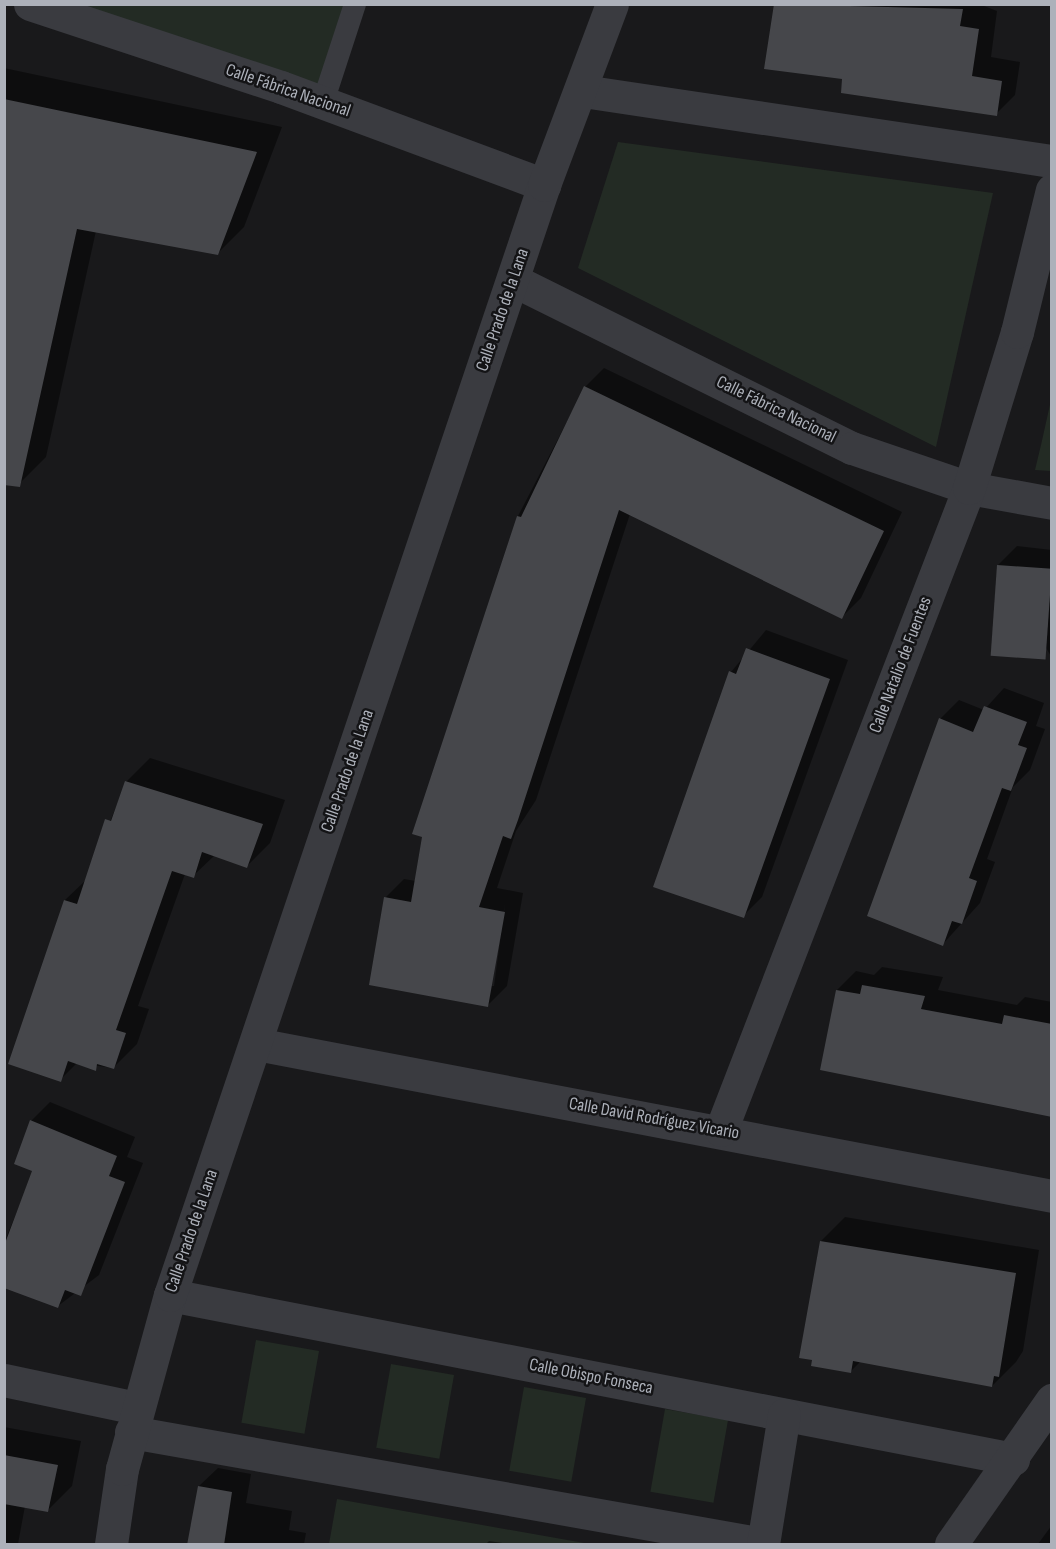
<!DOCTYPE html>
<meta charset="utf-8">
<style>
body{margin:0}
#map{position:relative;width:1056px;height:1549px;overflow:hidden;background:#19191b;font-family:"Sofia Sans Condensed",sans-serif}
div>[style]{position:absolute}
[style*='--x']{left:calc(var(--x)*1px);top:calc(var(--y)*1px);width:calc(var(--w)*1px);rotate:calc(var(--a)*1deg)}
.green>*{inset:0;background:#232b24;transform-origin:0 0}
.shadow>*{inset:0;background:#0007}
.building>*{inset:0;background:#46474b;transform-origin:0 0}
.service>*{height:22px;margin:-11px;padding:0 11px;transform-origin:11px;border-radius:11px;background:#3a3b40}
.minor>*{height:33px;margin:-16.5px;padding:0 16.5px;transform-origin:16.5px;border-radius:16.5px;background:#3a3b40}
span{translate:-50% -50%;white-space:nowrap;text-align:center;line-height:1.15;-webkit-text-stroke:5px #141416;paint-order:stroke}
.street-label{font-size:18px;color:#adb1ba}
.frame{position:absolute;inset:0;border:6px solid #adb1ba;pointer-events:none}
</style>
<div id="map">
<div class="green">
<div style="clip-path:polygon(30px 5px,356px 5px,323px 102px)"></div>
<div style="clip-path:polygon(618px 142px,993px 193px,936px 447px,578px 268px)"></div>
<div style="clip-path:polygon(1051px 400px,1051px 471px,1035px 470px,1041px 445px)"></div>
<div style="left:256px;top:1340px;width:64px;height:84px;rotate:10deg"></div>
<div style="left:391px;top:1364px;width:64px;height:85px;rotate:10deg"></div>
<div style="left:524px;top:1387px;width:63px;height:85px;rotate:10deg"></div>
<div style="left:665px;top:1409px;width:64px;height:84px;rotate:10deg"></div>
<div style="clip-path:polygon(337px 1499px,454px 1520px,590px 1544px,329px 1544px)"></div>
</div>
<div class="shadow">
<div style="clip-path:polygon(775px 4px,979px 4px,997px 11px,991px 57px,1020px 62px,1015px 95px,996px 114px,844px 78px)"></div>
<div style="clip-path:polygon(4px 68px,282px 127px,244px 227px,218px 253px,96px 231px,46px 457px,20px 483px,4px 479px)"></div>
<div style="clip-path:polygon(evenodd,604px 368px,902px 512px,861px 598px,842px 617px,630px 514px,536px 800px,516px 831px,497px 888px,523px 893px,507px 986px,488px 1005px,386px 897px,404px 879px,416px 881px,518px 516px,585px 387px,604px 368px,505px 904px,494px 986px,491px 986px,505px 904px)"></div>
<div style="clip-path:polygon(1017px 546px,1052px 550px,1052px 658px,998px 565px)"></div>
<div style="clip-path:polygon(766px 630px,848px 660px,762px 897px,743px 916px,731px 672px)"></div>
<div style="clip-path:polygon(1004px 688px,1044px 703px,1036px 726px,1045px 729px,1030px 770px,1013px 787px,987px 859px,995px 862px,980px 903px,943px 944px,940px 719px,959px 700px,984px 710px)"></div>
<div style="clip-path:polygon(150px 758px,285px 800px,270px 843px,247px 866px,215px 855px,193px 876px,185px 874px,138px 1006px,149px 1009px,137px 1044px,113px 1068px,77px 1063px,60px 1080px,10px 1063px,65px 900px,87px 879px,126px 782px)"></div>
<div style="clip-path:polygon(882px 967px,943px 977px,938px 990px,1017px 1005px,1025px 997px,1052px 1002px,1052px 1115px,837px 990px,856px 971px,874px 975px)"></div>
<div style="clip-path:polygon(50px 1102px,135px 1137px,127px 1157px,143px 1163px,99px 1275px,58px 1306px,4px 1286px,4px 1243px,34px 1170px,31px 1121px)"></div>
<div style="clip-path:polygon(845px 1217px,1039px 1250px,1023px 1351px,1016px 1362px,992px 1386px,861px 1361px,850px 1372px,821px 1241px)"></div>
<div style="clip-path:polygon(4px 1427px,81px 1441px,72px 1486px,48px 1510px,25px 1506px,18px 1544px,4px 1544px)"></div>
<div style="clip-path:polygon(218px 1468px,251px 1474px,246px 1503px,292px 1511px,289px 1530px,306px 1533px,304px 1544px,189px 1544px,199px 1486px)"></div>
<div style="clip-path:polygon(1052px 1525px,1052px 1544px,1038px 1544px)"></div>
<div style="clip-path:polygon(489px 1541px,509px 1544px,486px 1544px)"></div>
</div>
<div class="building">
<div style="clip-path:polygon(774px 4px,963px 9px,960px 26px,979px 29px,972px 76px,1002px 81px,997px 116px,841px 93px,842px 79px,764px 69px)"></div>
<div style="clip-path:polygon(4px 99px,257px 152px,218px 255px,77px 229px,20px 487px,4px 485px)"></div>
<div style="clip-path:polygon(584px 386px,884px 531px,842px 619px,619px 510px,518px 820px,511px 839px,503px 836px,479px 907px,505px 912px,488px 1007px,369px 985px,384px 897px,411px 902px,422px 837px,412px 834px,517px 516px,521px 517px)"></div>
<div style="left:997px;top:565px;width:55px;height:91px;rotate:4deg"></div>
<div style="clip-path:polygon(746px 648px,830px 679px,744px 918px,653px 887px,729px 671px,736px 674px)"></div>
<div style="clip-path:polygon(984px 706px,1027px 722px,1018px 745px,1027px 748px,1011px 791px,1002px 788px,969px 878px,977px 881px,962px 924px,952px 921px,943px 946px,867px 916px,939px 718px,973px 732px)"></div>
<div style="clip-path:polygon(125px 781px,263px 824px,247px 868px,202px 852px,194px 878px,172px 871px,116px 1030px,126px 1033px,114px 1069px,97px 1064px,96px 1071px,68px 1061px,61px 1082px,8px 1064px,64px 900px,77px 904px,105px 819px,111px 821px)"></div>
<div style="clip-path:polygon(862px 985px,925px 996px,921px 1009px,1002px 1024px,1004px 1015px,1052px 1024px,1052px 1117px,820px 1070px,836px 990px,860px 994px)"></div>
<div style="clip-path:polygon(30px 1120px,117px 1156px,109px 1176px,125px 1182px,81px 1296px,65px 1290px,58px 1308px,4px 1288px,4px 1246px,32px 1171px,14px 1164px)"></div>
<div style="clip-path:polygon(820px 1241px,1016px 1273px,999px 1377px,994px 1376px,992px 1387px,853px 1361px,851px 1373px,811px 1366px,812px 1360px,799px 1358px)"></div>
<div style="clip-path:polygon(4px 1455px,58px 1465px,48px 1512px,4px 1504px)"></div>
<div style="clip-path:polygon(198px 1486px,232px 1492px,224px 1545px,187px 1545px)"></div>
</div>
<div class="service">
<div style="--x:323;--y:102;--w:103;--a:-71.9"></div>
</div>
<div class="minor">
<div style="--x:30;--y:4;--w:264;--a:18.3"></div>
<div style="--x:281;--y:87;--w:281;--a:20.4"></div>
<div style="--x:583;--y:91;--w:474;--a:8.5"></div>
<div style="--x:513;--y:280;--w:378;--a:26.4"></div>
<div style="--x:852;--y:448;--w:124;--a:18.9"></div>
<div style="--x:969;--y:488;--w:84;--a:10.2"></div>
<div style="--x:256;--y:1044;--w:810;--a:10.81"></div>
<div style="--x:721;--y:1130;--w:688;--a:-68.88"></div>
<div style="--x:969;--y:488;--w:163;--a:-72.9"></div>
<div style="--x:1017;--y:332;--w:146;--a:-76.2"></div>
<div style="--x:170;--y:1295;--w:859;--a:11.01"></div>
<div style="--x:4;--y:1380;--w:136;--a:11.9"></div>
<div style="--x:131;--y:1432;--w:642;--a:10.05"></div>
<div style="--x:111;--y:1544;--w:76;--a:-81.7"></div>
<div style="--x:122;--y:1469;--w:180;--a:-74.6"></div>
<div style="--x:170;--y:1295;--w:1171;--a:-71.38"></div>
<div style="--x:544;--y:185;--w:193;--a:-69.4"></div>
<div style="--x:763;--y:1544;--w:131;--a:-80.8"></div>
<div style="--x:951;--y:1544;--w:176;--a:-55"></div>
</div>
<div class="street-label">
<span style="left:288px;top:91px;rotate:19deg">Calle Fábrica Nacional</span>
<span style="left:503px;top:310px;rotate:-71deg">Calle Prado de la Lana</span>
<span style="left:776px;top:410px;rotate:26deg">Calle Fábrica Nacional</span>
<span style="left:901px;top:665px;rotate:-69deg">Calle Natalio de Fuentes</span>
<span style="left:348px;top:771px;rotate:-71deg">Calle Prado de la Lana</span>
<span style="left:654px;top:1119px;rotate:10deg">Calle David Rodríguez Vicario</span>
<span style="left:192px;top:1231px;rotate:-71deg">Calle Prado de la Lana</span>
<span style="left:591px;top:1377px;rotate:11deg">Calle Obispo Fonseca</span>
</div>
<div class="frame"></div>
</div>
